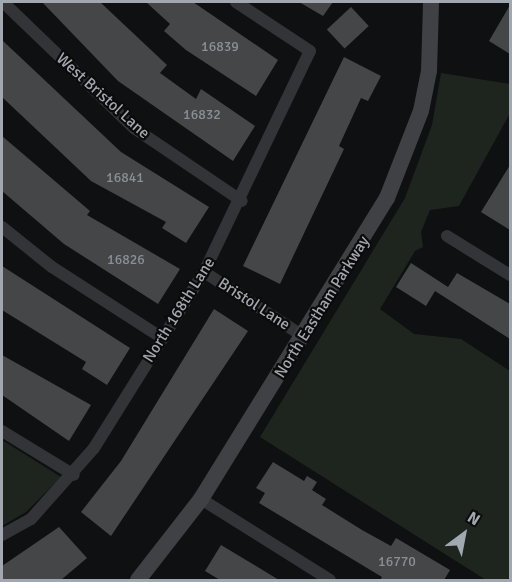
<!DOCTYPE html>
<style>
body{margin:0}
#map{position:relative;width:512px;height:582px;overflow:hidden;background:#0f1011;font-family:Signika,sans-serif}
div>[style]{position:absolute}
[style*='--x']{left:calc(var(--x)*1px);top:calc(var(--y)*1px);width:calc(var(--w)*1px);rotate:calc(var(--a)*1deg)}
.green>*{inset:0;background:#1e251f}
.building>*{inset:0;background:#444648;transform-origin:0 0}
.street>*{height:12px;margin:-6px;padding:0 6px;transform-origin:6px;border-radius:6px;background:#333437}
.secondary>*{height:16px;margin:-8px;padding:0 8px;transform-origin:8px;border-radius:8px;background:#3f4145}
span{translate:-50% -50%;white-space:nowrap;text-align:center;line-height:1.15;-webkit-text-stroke:4.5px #0b0b0b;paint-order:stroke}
.number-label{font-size:14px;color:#8a9096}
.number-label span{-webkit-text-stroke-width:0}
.street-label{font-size:16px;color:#a2a8b0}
.frame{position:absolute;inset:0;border:3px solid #a2a8b0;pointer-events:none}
.north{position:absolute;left:434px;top:504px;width:60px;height:60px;-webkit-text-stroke:4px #0b0b0b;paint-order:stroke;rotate:32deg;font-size:16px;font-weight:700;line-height:24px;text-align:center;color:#a2a8b0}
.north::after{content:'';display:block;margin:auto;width:21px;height:27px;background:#a2a8b0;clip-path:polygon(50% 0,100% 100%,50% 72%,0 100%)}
</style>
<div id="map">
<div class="green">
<div style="clip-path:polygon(441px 73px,510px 84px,510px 113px,459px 206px,430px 210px,421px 232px,423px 247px,415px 251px,380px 309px,414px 334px,461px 339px,510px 371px,510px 580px,486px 580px,260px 437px,405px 198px,432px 125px)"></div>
<div style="clip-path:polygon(2px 440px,61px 477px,26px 512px,2px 526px)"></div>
</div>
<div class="building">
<div style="clip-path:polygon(42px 2px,100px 2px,167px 65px,160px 73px,196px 99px,201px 89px,255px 126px,233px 161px,118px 81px)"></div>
<div style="clip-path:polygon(146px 2px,193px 2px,278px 60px,256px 96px,186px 50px,164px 31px,170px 24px)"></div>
<div style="clip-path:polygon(299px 2px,333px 2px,323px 16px)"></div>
<div style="clip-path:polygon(510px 5px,510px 54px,489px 41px)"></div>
<div style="left:351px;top:7px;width:26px;height:33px;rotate:47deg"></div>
<div style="clip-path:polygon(2px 40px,121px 152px,209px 207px,186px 243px,162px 228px,166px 222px,91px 181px,2px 97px)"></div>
<div style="clip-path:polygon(344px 57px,381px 76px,368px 101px,361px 98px,339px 146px,344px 149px,280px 284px,243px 266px)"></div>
<div style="clip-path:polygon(2px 136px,90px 211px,87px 215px,180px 269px,158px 304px,64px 244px,2px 191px)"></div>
<div style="clip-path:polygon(510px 165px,510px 230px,481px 212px)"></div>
<div style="clip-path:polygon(411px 263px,448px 287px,457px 273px,510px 304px,510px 339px,435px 291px,426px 306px,396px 287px)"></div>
<div style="clip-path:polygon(2px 266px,130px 348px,107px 385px,82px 369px,86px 362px,2px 310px)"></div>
<div style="clip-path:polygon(214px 309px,248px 331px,111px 536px,81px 512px,121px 461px)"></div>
<div style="clip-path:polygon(2px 355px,91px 405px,69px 441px,2px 395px)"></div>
<div style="clip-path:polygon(273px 462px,304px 481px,307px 476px,317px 482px,312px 490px,326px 499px,322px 505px,362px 530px,391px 546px,396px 538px,450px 570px,444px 580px,380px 580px,382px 577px,259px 503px,265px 493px,256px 488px)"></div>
<div style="clip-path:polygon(59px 527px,87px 558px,61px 580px,2px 580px,2px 566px)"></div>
<div style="clip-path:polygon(221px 545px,256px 566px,279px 580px,220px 580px,205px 571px)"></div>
</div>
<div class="street">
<div style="--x:3;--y:2;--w:182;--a:43.9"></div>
<div style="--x:134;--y:128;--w:130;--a:34.1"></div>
<div style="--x:2;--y:227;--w:64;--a:38.7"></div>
<div style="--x:52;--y:267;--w:131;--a:32.8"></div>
<div style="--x:447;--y:236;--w:74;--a:31.8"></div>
<div style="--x:204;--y:272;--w:118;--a:32.9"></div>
<div style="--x:2;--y:431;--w:84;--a:31.4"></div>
<div style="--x:201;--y:499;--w:152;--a:32.1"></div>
<div style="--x:2;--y:535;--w:33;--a:-29"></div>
<div style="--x:31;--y:519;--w:95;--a:-48.4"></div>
<div style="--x:94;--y:448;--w:208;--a:-58"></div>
<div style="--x:204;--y:272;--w:245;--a:-64.4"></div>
<div style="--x:310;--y:51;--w:89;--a:-146.5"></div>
</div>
<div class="secondary">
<div style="--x:138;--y:580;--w:103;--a:-52.1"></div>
<div style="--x:201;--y:499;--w:354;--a:-58.3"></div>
<div style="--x:387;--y:198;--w:93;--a:-68.7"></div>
<div style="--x:421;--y:111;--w:41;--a:-78.7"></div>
<div style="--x:429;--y:71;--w:69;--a:-88.3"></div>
</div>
<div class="number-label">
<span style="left:220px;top:47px">16839</span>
<span style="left:202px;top:115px">16832</span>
<span style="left:125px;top:178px">16841</span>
<span style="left:126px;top:260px">16826</span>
<span style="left:397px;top:562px">16770</span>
</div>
<div class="street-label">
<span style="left:103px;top:96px;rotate:42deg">West Bristol Lane</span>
<span style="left:254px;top:304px;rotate:33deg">Bristol Lane</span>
<span style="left:322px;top:307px;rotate:-58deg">North Eastham Parkway</span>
<span style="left:179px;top:310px;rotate:-58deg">North 168th Lane</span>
</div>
<div class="frame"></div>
<div class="north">N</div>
</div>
